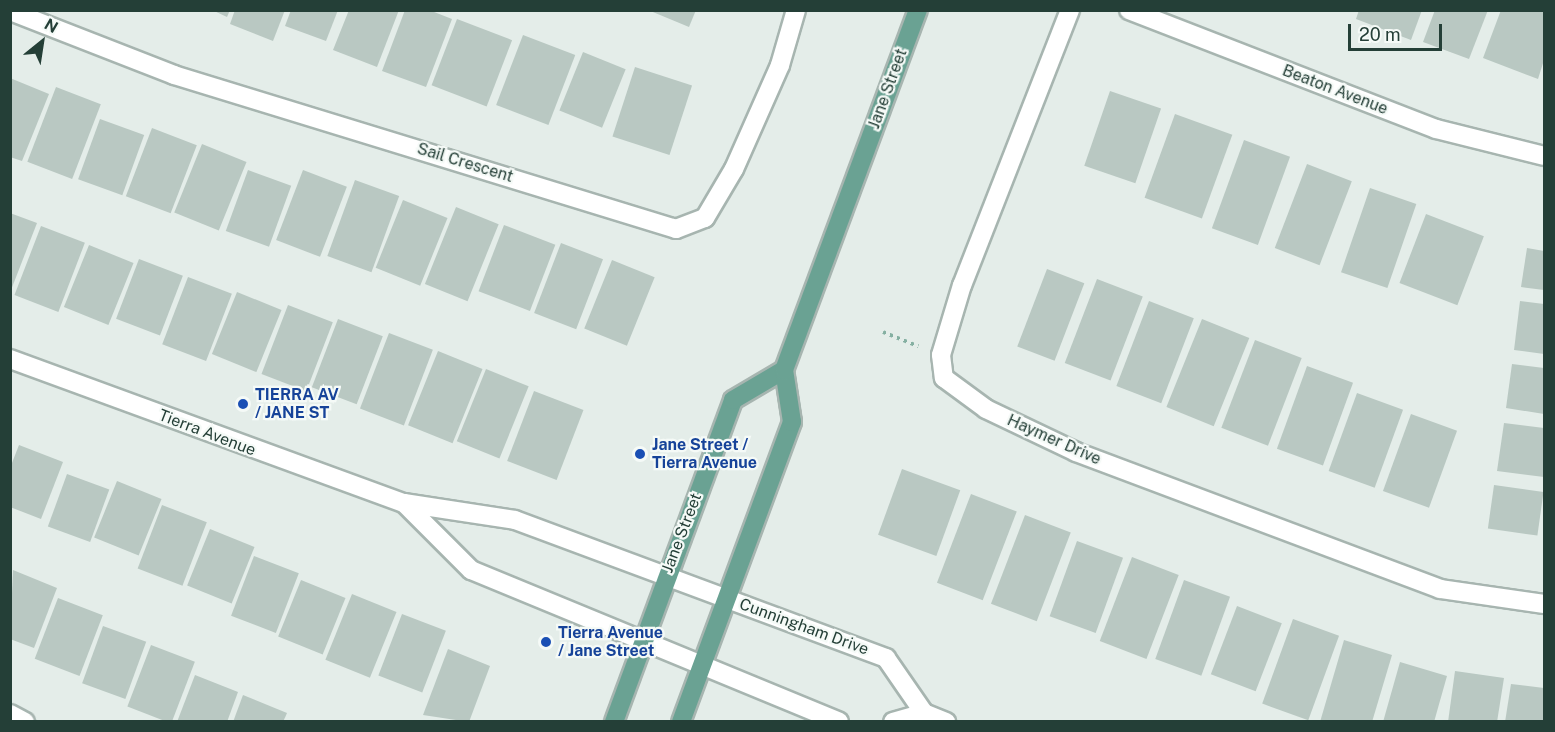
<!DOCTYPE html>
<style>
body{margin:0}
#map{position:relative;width:1555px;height:732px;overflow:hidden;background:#e4ede9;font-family:"Public Sans",sans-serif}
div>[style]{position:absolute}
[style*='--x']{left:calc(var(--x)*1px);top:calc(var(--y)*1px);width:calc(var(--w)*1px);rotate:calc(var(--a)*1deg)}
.building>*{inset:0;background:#b9c8c2;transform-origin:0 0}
.path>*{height:4px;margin-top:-2px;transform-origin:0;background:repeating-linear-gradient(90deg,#85b0a2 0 3px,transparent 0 7.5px)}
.roads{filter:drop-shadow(2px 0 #a7b5b0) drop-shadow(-2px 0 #a7b5b0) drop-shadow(0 2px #a7b5b0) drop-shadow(0 -2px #a7b5b0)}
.minor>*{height:18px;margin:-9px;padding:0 9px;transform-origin:9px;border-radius:9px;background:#fff}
.major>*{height:18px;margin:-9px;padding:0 9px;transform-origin:9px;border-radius:9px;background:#6aa293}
.dots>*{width:16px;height:16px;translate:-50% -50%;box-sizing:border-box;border:3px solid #f5faf7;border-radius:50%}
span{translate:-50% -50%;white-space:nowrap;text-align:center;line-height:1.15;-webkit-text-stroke:4.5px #f5faf7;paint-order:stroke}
.street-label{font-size:16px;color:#243f37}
.transit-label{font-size:16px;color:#164399;font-weight:700}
.left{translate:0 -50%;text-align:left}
.frame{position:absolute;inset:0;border:12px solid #243f37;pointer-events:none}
.north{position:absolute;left:12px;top:12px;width:60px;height:60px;-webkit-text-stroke:4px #f5faf7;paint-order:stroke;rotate:30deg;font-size:16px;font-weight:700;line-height:24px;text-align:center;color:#243f37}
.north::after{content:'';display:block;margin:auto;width:21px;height:27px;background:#243f37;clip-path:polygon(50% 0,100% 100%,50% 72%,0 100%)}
.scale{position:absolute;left:1348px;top:24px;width:94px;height:27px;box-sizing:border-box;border:3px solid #243f37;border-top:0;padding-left:8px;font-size:18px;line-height:21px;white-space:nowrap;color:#243f37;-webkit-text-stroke:4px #f5faf7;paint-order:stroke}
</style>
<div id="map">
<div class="building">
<div style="clip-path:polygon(212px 10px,230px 10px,227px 17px)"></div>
<div style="clip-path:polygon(235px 10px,285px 10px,273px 41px,230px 24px)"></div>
<div style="clip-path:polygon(291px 10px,338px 10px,326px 41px,285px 26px)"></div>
<div style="clip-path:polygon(349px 10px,399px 10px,377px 67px,333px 50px)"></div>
<div style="clip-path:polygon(405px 10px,429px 10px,452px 19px,426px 87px,382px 71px)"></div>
<div style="clip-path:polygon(648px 10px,696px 10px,689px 27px)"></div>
<div style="clip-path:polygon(1359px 10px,1422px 10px,1411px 40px,1356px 19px)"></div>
<div style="clip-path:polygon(1435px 10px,1488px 10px,1469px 59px,1423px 42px)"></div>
<div style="clip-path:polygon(1501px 10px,1544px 10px,1544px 60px,1538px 79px,1483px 58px)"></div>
<div style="left:457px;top:19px;width:59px;height:71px;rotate:21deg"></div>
<div style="left:523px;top:35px;width:56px;height:75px;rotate:21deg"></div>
<div style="left:583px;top:52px;width:46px;height:63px;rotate:22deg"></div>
<div style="left:635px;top:67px;width:60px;height:73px;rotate:18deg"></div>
<div style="clip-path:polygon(10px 78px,49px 94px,22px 161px,10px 157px)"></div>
<div style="left:56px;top:87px;width:48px;height:80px;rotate:21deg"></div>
<div style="left:1110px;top:91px;width:54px;height:79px;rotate:19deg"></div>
<div style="left:1175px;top:114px;width:61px;height:89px;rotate:20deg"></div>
<div style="left:100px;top:119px;width:47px;height:64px;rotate:20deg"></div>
<div style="left:152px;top:128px;width:48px;height:73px;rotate:21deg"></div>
<div style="left:1244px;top:140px;width:49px;height:94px;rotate:20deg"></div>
<div style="left:202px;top:144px;width:48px;height:74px;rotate:22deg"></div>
<div style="left:1307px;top:164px;width:48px;height:90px;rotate:21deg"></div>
<div style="left:248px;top:170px;width:46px;height:65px;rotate:20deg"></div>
<div style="left:303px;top:170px;width:47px;height:75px;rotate:21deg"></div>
<div style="left:355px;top:180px;width:47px;height:81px;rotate:20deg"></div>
<div style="left:1370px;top:188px;width:49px;height:89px;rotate:19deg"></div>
<div style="left:403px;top:200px;width:48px;height:73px;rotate:22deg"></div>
<div style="left:456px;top:207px;width:46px;height:83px;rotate:22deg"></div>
<div style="clip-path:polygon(10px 213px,37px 223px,11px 290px,10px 290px)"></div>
<div style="left:1426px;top:214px;width:62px;height:74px;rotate:21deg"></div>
<div style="left:504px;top:225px;width:55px;height:71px;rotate:21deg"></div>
<div style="left:41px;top:226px;width:47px;height:74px;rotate:21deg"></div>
<div style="left:561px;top:243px;width:45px;height:75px;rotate:21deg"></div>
<div style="left:89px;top:245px;width:48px;height:67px;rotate:22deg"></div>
<div style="clip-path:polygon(1527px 248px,1544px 251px,1544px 290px,1521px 287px)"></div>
<div style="left:139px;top:259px;width:47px;height:64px;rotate:21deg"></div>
<div style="left:612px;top:260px;width:46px;height:74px;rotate:22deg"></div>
<div style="left:1047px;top:269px;width:40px;height:83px;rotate:21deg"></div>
<div style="left:188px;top:277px;width:47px;height:72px;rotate:21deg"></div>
<div style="left:1097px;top:279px;width:49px;height:90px;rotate:21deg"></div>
<div style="left:237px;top:292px;width:48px;height:67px;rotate:22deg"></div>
<div style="left:1149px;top:301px;width:48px;height:91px;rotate:21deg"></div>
<div style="clip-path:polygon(1520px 301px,1544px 304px,1544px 354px,1514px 350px)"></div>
<div style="left:288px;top:305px;width:48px;height:74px;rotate:21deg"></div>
<div style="left:338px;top:319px;width:48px;height:73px;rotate:21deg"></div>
<div style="left:1202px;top:319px;width:51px;height:95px;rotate:22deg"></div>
<div style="left:389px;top:333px;width:47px;height:81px;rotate:21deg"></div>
<div style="left:1255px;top:340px;width:50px;height:94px;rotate:21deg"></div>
<div style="left:438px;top:351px;width:48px;height:80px;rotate:22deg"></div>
<div style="clip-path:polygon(1512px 364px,1544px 368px,1544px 414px,1506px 408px)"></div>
<div style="left:1307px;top:366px;width:49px;height:88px;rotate:20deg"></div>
<div style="left:486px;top:369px;width:46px;height:78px;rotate:22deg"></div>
<div style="left:534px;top:391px;width:53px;height:75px;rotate:21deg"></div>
<div style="left:1357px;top:393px;width:49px;height:83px;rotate:20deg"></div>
<div style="left:1411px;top:414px;width:49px;height:82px;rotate:20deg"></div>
<div style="clip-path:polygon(1504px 423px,1544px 428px,1544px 477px,1497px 471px)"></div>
<div style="clip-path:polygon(19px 445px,63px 462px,41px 519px,10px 507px,10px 468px)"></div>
<div style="left:902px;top:469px;width:62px;height:70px;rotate:20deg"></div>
<div style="left:67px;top:474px;width:45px;height:56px;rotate:20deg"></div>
<div style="left:117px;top:481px;width:48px;height:61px;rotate:22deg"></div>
<div style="left:1494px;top:485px;width:50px;height:44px;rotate:8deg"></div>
<div style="left:971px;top:494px;width:49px;height:95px;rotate:21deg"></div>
<div style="left:162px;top:505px;width:48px;height:68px;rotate:21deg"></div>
<div style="left:1025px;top:515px;width:49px;height:95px;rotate:21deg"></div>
<div style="left:210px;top:529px;width:48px;height:61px;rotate:22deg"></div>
<div style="left:1077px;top:541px;width:49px;height:80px;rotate:20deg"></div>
<div style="left:254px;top:556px;width:48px;height:64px;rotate:21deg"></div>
<div style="left:1132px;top:557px;width:50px;height:90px;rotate:21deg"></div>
<div style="clip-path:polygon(13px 570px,57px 588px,34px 648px,10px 639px)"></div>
<div style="left:301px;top:580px;width:48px;height:61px;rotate:22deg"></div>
<div style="left:1184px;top:580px;width:49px;height:84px;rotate:20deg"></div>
<div style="left:352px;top:594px;width:48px;height:71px;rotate:22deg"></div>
<div style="left:58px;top:598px;width:48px;height:65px;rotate:21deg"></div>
<div style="left:1237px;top:606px;width:48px;height:73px;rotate:21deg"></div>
<div style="left:402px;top:614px;width:47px;height:66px;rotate:21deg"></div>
<div style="left:1293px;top:619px;width:49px;height:90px;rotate:20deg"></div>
<div style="left:103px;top:626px;width:46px;height:61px;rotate:20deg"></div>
<div style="clip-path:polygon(1344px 640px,1392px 655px,1372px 722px,1320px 722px)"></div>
<div style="left:151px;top:645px;width:47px;height:66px;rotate:21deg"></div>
<div style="clip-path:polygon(448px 649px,490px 666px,469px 722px,423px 715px)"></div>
<div style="clip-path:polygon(1400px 662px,1447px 676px,1434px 722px,1383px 722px)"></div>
<div style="clip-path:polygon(1455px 671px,1504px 678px,1497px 722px,1448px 722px)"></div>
<div style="clip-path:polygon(195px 675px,238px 692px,227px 722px,177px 722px)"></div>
<div style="clip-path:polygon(1511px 684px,1544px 688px,1544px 722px,1505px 722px)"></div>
<div style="clip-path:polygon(243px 695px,287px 713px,283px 722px,233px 722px)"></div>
</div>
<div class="path">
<div style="--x:883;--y:332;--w:38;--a:22"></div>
</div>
<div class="roads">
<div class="minor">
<div style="--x:1070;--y:10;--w:295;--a:111.4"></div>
<div style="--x:962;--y:285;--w:73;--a:106.7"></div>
<div style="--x:941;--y:355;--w:23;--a:83"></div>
<div style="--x:944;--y:378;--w:52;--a:36.4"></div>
<div style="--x:986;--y:409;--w:100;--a:25.5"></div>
<div style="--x:1076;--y:452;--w:389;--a:20.6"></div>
<div style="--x:1440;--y:589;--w:105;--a:8.2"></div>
<div style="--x:1129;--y:10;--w:329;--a:21.2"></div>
<div style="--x:1436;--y:129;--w:111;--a:14"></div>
<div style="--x:10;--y:11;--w:176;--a:21.3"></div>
<div style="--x:174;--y:75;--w:525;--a:17.05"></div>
<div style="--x:676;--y:229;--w:31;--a:-21"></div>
<div style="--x:705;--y:218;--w:57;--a:-59.4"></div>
<div style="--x:734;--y:169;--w:114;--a:-66.1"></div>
<div style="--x:780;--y:65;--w:57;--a:-73.8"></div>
<div style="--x:10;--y:359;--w:419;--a:20.1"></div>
<div style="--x:404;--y:503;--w:112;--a:8.7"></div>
<div style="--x:515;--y:520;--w:396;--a:20.4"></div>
<div style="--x:886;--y:658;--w:67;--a:55.4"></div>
<div style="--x:404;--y:503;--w:95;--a:45"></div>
<div style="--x:471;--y:570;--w:398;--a:22.4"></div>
<div style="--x:10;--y:714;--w:17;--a:28"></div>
<div style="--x:893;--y:722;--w:32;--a:-16"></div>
<div style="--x:924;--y:713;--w:24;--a:22"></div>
</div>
<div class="major">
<div style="--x:614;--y:722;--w:343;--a:-69.7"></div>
<div style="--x:733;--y:400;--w:59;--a:-30.5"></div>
<div style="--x:681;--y:722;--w:320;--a:-69.7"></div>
<div style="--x:792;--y:422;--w:53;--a:-98.7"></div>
<div style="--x:784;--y:370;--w:384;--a:-69.6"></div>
</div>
</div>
<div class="dots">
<div style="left:243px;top:404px;background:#1a4fb4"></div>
<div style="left:640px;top:454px;background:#1a4fb4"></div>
<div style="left:546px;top:642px;background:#1a4fb4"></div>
</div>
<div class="street-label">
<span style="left:888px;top:89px;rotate:-70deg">Jane Street</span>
<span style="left:1335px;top:90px;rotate:21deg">Beaton Avenue</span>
<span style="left:465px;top:163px;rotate:17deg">Sail Crescent</span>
<span style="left:207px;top:433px;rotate:21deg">Tierra Avenue</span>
<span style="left:1054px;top:440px;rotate:24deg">Haymer Drive</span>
<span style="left:682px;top:533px;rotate:-69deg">Jane Street</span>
<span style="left:804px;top:627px;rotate:20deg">Cunningham Drive</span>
</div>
<div class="transit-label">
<span class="left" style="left:255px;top:404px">TIERRA AV<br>/ JANE ST</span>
<span class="left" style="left:652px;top:454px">Jane Street /<br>Tierra Avenue</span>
<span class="left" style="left:558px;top:642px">Tierra Avenue<br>/ Jane Street</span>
</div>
<div class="frame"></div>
<div class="north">N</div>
<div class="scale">20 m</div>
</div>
